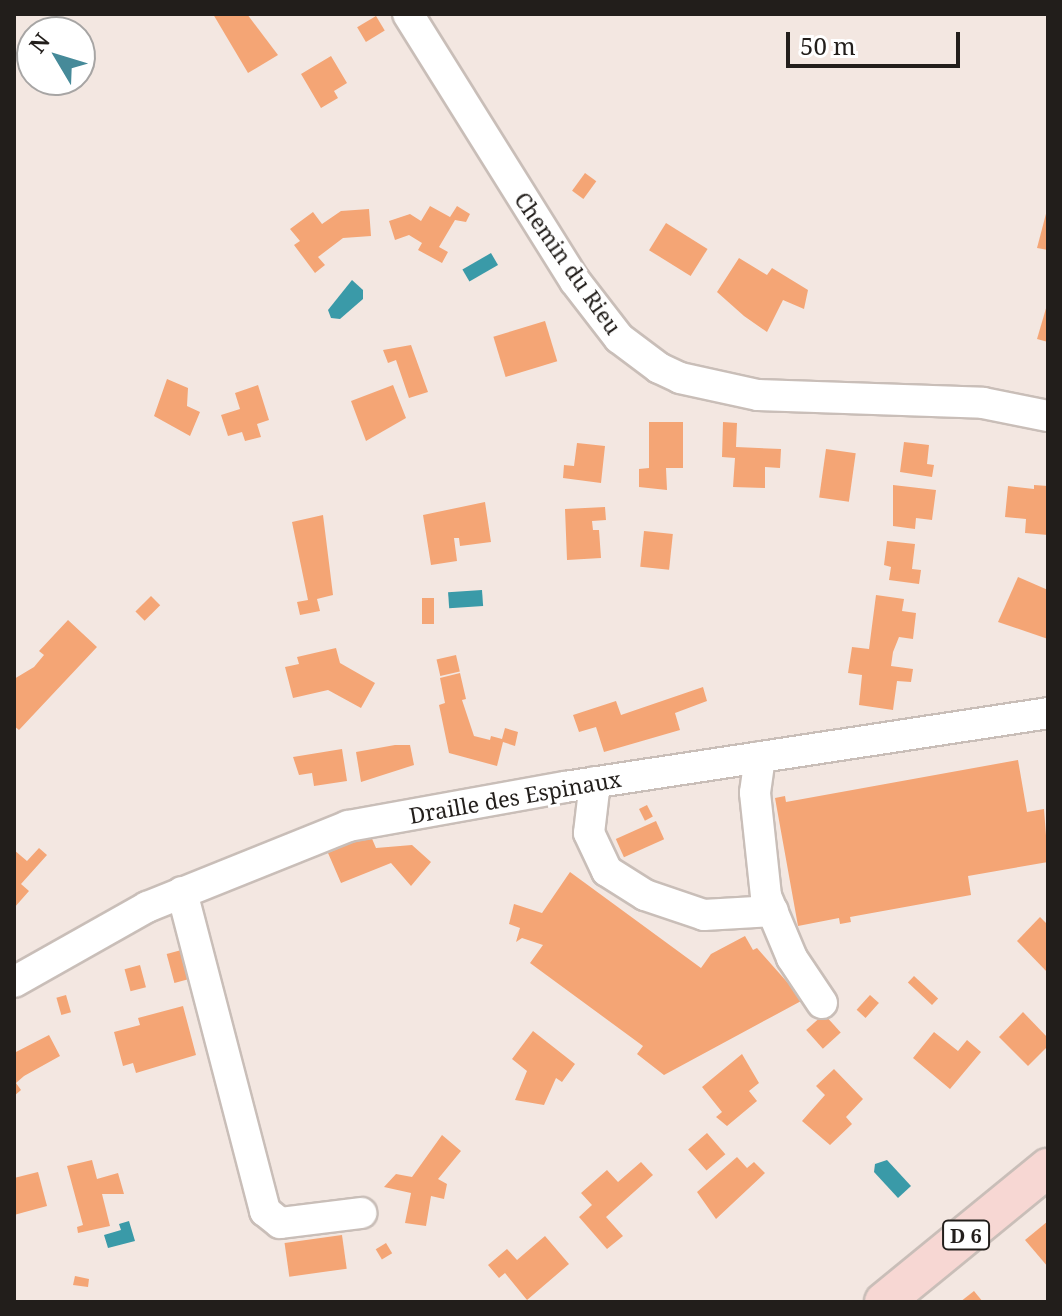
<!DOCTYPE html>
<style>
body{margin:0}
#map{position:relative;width:1062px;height:1316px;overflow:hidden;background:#f3e7e1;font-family:"Noto Serif",serif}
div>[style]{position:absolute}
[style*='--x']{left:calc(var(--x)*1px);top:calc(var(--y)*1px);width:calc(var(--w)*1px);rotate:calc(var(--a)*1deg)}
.water>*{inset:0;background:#3a9aa8;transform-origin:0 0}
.building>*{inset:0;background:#f4a575;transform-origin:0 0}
.roads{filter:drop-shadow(2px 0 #c9beb8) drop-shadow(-2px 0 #c9beb8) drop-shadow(0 2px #c9beb8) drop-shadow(0 -2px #c9beb8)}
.minor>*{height:30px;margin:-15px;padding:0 15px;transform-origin:15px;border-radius:15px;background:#fff}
.major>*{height:38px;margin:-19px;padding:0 19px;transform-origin:19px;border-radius:19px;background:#f7d7d3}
span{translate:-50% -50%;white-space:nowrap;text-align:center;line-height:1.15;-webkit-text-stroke:6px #fff;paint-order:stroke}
.shield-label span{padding:2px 6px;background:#fff;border:2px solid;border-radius:6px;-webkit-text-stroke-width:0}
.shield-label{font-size:20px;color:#221e1b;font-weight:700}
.street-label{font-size:22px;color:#221e1b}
.frame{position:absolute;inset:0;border:16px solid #221e1b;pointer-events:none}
.north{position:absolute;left:16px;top:16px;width:80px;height:80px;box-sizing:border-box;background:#fff;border:2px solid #a7a5a4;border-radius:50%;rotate:308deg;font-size:22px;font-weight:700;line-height:32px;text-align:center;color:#221e1b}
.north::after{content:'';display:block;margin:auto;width:28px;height:36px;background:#468a99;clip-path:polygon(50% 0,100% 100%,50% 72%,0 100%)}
.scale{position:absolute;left:786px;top:32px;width:174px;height:36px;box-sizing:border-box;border:4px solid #221e1b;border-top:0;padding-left:10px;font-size:24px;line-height:28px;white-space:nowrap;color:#221e1b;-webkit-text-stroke:6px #fff;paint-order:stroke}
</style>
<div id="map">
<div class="water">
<div style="left:491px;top:253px;width:14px;height:33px;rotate:60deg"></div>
<div style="clip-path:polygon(352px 280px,363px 290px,363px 299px,340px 319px,331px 318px,328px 310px)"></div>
<div style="left:482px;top:590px;width:16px;height:34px;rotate:86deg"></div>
<div style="clip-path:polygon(887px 1160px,911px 1186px,898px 1198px,874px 1172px,875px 1164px)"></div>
<div style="clip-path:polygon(129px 1221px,135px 1241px,108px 1248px,104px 1235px,121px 1230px,119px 1224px)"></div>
</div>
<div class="building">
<div style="clip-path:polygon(213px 14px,247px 14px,278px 55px,248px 73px)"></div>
<div style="left:376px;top:16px;width:17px;height:22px;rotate:59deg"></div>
<div style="clip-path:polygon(331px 56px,347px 83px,334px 91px,338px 98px,321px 108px,301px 74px)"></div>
<div style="left:585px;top:173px;width:14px;height:22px;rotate:36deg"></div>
<div style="clip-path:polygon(430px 206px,450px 217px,457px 206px,470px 214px,466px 222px,455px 220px,439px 247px,448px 252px,442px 263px,418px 250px,422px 243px,409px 235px,395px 240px,389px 221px,410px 214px,421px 221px)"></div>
<div style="clip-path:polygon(369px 209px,371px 236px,343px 238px,318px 257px,325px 265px,315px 273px,294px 245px,300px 241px,290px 229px,313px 212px,322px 224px,341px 211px)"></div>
<div style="clip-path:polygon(1047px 210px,1048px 210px,1048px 250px,1037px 248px)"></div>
<div style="left:666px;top:223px;width:49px;height:32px;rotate:32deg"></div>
<div style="clip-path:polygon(739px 258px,767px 275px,772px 268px,808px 290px,804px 309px,783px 300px,767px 332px,744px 316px,717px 292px)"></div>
<div style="clip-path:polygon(1047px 305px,1048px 305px,1048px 342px,1037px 339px)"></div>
<div style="left:545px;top:321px;width:42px;height:54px;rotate:73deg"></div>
<div style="clip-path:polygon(411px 345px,428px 392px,409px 398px,396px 360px,388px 363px,383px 350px)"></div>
<div style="clip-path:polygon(167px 379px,188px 388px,187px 406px,200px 412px,190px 436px,154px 416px)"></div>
<div style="clip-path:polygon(258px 385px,269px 420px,257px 424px,261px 437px,245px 441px,242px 432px,228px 436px,221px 415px,240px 409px,235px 393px)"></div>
<div style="clip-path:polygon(393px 385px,406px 418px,366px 441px,351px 401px)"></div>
<div style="clip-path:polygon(649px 422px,683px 422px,683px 468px,666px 468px,667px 490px,639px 487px,639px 469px,649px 468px)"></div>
<div style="clip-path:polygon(723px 422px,737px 423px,736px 447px,781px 449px,780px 468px,765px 467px,765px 488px,733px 487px,735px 458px,722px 457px)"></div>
<div style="clip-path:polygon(904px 442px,929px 445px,927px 464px,934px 465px,932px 477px,900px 472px)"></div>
<div style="clip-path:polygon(577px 443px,605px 446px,601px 483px,563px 478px,564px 465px,574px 466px)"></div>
<div style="left:826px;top:449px;width:30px;height:49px;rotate:8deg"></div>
<div style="clip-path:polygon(893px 485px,936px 490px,932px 520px,916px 518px,915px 529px,893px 526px)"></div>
<div style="clip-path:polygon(1034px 485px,1048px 486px,1048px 535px,1025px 533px,1026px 519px,1005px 517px,1008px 486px,1034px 489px)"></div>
<div style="clip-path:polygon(485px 502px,491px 542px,460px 546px,459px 538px,454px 538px,457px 561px,431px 565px,423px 515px)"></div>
<div style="clip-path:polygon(605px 507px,606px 520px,592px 521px,593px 530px,599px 530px,601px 558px,567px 560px,565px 509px)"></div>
<div style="clip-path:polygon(323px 515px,333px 595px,317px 599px,320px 611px,300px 615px,297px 602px,308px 600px,292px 522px)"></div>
<div style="left:644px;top:531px;width:29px;height:36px;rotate:6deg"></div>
<div style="clip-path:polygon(887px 541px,915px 544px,912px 569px,921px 570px,919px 584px,889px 580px,891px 567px,884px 565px)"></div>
<div style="clip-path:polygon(1018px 577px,1048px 590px,1048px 639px,998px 622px)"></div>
<div style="clip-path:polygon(876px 595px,904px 599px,902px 611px,916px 613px,913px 639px,899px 637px,893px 652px,891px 666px,913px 669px,911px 682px,897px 681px,893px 710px,859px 705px,862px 675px,848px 673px,852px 647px,869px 649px)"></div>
<div style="left:151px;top:596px;width:13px;height:22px;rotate:45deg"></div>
<div style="left:422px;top:598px;width:12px;height:26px"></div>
<div style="clip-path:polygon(68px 620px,97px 647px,19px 730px,14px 726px,14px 679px,34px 667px,44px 655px,39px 651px)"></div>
<div style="clip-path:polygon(336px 648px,340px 663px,375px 683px,361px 708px,328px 690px,293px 698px,285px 667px,299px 664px,297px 657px)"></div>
<div style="left:456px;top:655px;width:17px;height:20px;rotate:77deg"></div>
<div style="clip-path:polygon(460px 673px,466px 699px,462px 700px,474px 736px,490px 740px,491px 736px,502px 739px,505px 728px,518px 732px,515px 746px,503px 742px,497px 766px,449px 753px,439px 705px,445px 703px,440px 678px)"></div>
<div style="clip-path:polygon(703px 687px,707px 701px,675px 713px,680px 730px,604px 752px,596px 727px,579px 732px,573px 715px,616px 701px,621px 715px)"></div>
<div style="clip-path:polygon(395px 745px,410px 745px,414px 765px,361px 782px,356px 752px)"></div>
<div style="clip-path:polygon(342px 749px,347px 781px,314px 786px,312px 773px,299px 775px,293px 757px)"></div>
<div style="clip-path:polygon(1018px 760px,1027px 812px,1044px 809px,1048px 862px,968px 876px,971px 895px,850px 917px,851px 922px,840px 924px,839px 918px,798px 926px,775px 798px,785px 796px,786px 802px)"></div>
<div style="left:647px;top:805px;width:13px;height:9px;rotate:63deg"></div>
<div style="left:656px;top:821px;width:20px;height:44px;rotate:66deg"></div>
<div style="clip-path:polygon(370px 834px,376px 848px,412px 845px,431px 862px,411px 886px,391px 863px,341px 883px,328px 853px)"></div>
<div style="clip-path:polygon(39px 848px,47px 855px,21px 884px,29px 891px,14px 908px,14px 850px,27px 861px)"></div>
<div style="clip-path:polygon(570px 872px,701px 968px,711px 954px,745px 936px,753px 950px,757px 948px,803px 1000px,664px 1075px,637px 1054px,643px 1046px,530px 963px,543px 945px,522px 938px,516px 942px,520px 928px,509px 924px,514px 904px,542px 913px)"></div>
<div style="clip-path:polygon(1040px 917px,1048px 925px,1048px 973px,1017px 941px)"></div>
<div style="left:185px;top:949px;width:30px;height:19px;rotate:75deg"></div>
<div style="left:140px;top:965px;width:23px;height:16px;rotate:75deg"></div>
<div style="left:914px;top:976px;width:33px;height:9px;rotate:43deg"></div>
<div style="left:66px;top:995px;width:18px;height:10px;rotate:74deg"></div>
<div style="left:870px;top:995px;width:12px;height:20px;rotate:42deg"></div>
<div style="clip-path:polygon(183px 1006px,196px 1055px,136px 1073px,133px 1063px,123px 1066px,114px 1032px,140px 1025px,138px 1018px)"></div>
<div style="clip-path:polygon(1023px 1012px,1048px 1038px,1048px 1046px,1028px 1066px,999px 1037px)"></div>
<div style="left:824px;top:1014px;width:25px;height:24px;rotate:48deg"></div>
<div style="clip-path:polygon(533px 1031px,575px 1064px,562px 1082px,556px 1078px,544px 1105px,515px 1100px,527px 1071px,512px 1059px)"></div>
<div style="clip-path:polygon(934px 1032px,958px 1051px,967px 1040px,981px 1052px,950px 1089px,913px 1058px)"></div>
<div style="clip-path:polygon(49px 1035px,60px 1056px,24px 1076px,16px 1083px,21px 1090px,14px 1096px,14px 1053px)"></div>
<div style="clip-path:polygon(742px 1054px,759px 1083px,749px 1091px,757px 1101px,727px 1126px,716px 1117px,722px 1112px,702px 1087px)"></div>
<div style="clip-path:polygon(834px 1069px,863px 1099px,846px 1117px,852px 1124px,830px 1145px,802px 1121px,825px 1095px,816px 1086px)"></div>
<div style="left:707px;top:1133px;width:28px;height:25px;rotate:49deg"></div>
<div style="clip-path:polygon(442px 1135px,461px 1151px,438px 1179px,447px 1184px,444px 1199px,431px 1196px,426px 1226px,405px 1223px,411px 1193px,384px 1187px,396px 1174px,412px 1177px)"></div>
<div style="clip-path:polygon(737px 1157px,747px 1168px,754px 1162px,765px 1173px,716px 1219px,697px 1192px)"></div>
<div style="clip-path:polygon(92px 1160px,97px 1179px,118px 1173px,124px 1194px,102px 1194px,110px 1226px,78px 1233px,77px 1227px,83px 1225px,67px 1166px)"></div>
<div style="clip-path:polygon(641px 1162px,653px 1175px,606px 1217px,623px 1236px,607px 1249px,579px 1217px,592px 1205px,581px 1193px,607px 1170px,618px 1182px)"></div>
<div style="clip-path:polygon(38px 1172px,47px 1206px,14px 1215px,14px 1178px)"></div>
<div style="clip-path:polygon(1048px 1221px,1048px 1267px,1025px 1240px)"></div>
<div style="left:342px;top:1235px;width:34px;height:58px;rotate:82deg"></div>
<div style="clip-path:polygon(545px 1236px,569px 1264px,527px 1300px,505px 1273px,499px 1278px,488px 1265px,507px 1249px,517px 1260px)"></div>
<div style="left:386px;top:1243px;width:12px;height:12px;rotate:59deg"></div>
<div style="clip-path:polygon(75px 1276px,89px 1279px,88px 1287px,73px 1285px)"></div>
<div style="clip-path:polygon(974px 1291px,983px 1302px,960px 1302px)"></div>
</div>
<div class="roads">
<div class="minor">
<div style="--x:408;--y:14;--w:315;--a:58"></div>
<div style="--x:575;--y:281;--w:72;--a:52.3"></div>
<div style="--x:619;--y:338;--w:50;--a:36.9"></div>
<div style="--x:659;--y:368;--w:23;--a:25"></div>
<div style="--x:680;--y:378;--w:80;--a:12.3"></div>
<div style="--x:758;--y:395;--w:225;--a:2"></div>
<div style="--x:983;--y:403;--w:66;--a:11.3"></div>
<div style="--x:760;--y:757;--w:36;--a:98"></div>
<div style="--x:755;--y:793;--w:104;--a:83.9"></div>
<div style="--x:766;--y:896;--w:67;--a:67.2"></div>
<div style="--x:792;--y:958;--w:54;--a:56.3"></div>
<div style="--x:595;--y:782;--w:51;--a:96.7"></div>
<div style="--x:589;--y:833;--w:42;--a:64.7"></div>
<div style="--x:607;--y:871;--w:45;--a:32.3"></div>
<div style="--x:645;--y:895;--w:62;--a:18.7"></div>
<div style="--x:704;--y:915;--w:69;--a:-3.3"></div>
<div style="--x:182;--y:892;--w:330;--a:75.4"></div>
<div style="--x:265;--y:1211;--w:19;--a:39"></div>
<div style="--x:280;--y:1223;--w:82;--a:-7"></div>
<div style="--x:14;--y:982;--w:153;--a:-29.4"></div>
<div style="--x:147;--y:907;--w:217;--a:-21.9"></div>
<div style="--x:348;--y:826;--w:220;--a:-10.2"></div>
<div style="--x:565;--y:787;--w:489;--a:-8.7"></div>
</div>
<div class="major">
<div style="--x:884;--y:1302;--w:212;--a:-39.3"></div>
</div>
</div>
<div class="shield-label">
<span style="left:966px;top:1235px">D 6</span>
</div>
<div class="street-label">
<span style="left:568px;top:263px;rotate:55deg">Chemin du Rieu</span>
<span style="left:515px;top:797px;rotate:-10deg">Draille des Espinaux</span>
</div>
<div class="frame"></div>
<div class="north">N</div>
<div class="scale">50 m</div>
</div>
